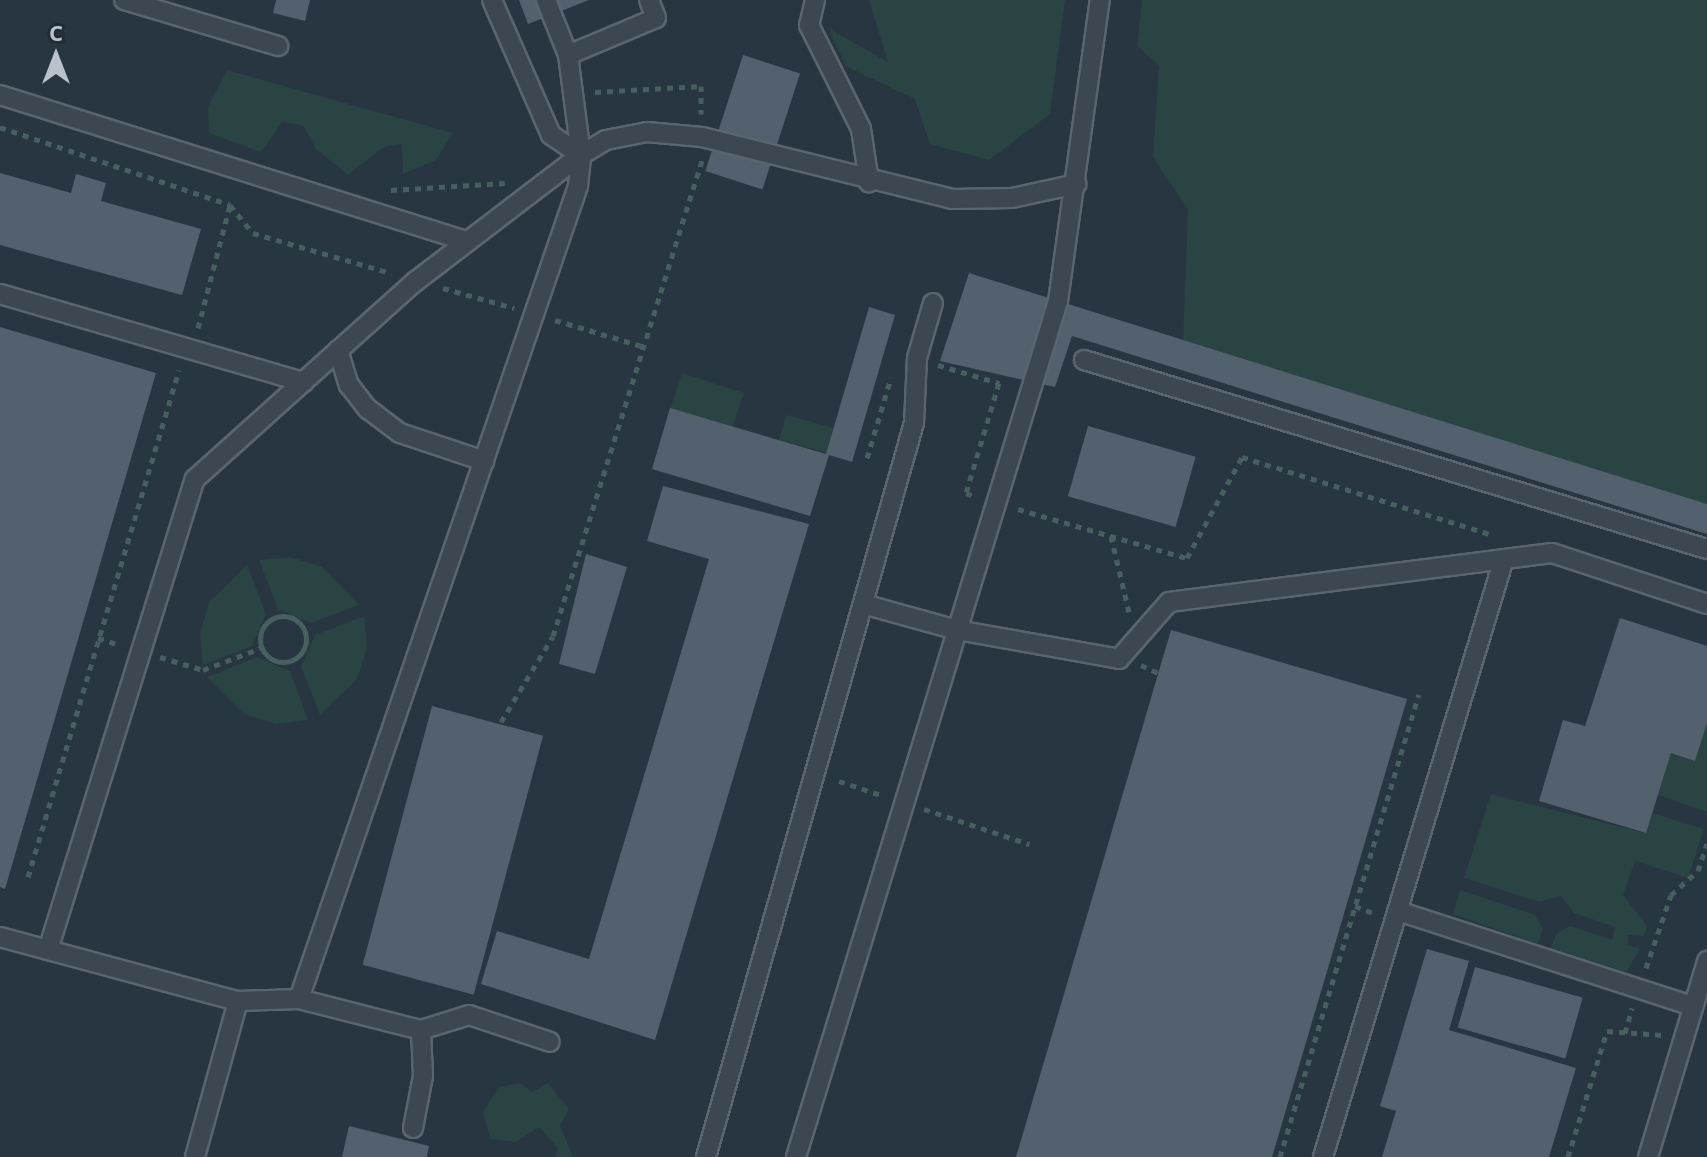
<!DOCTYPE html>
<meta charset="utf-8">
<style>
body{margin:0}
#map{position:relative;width:1707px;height:1157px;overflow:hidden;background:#283642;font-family:"Open Sans",sans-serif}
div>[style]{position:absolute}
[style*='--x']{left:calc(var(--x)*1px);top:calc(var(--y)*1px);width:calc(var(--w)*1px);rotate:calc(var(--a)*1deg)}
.green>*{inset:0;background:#2a4343;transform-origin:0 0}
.building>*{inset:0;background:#53616f;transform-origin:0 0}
.path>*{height:5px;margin-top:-2.5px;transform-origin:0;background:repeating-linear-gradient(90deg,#485f5f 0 6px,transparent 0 12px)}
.path>.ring{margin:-2.5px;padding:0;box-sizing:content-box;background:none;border:5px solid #485f5f;border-radius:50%}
.roads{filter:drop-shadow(2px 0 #5a656f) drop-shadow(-2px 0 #5a656f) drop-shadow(0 2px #5a656f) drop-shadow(0 -2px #5a656f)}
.lane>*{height:18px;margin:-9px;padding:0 9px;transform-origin:9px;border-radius:9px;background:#3c4752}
span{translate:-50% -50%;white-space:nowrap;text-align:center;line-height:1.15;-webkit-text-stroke:6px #212c37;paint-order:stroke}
.north{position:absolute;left:16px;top:16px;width:80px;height:80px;-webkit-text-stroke:6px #212c37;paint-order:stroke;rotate:0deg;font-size:22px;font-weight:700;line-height:32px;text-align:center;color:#b9c2cc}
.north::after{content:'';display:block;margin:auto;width:28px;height:36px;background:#b9c2cc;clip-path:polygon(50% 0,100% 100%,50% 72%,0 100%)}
</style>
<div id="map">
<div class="green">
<div style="clip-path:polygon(869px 0,1065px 0,1050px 114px,989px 160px,930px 144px,915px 99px,846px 66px,828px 28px,888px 62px)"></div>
<div style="clip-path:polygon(1142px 0,1707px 0,1707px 504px,1183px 340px,1188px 209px,1153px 157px,1159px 66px,1137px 46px)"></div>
<div style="clip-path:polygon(227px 70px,305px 92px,453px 133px,436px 160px,403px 174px,402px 144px,384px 147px,348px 175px,316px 149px,303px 125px,282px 122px,261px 152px,209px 133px,208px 107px)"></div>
<div style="left:682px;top:373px;width:65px;height:37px;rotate:18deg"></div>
<div style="left:786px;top:415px;width:49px;height:26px;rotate:15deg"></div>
<div style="clip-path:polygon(291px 557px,322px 567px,359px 605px,311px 623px,278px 609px,259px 560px)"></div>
<div style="clip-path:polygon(247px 565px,266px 614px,252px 646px,203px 665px,200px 633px,209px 602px)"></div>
<div style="clip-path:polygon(364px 616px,367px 648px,357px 679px,320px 715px,301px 667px,315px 635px)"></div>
<div style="clip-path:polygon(257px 657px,290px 671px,308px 720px,276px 724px,244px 714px,207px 677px)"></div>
<div style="clip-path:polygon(1707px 723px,1707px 812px,1658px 795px,1671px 753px,1695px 761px)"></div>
<div style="clip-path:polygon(1491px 794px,1645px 833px,1652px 813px,1704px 829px,1688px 878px,1635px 861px,1623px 895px,1647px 926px,1644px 936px,1628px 935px,1628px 945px,1640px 949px,1626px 972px,1551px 948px,1556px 934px,1570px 926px,1612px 940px,1615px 927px,1574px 913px,1561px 896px,1539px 902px,1464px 878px)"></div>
<div style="clip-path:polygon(1460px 890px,1535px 915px,1543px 929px,1538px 944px,1453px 914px)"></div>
<div style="clip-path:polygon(520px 1083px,532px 1092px,548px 1083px,569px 1109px,560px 1125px,573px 1157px,555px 1157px,558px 1148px,539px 1127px,516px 1142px,490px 1139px,483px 1112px,500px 1087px)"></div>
</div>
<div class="building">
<div style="clip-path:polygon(276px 0,310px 0,305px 21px,273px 13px)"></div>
<div style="clip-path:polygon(519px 0,589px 0,528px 24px)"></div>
<div style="left:743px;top:55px;width:60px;height:122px;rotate:18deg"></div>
<div style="clip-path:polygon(0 173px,71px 193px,76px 174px,106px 183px,101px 201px,201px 229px,182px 295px,0 245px)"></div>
<div style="clip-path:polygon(969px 273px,1707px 504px,1707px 534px,1072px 336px,1055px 387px,940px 361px)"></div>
<div style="clip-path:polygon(869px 307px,895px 315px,852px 462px,829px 455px,810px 516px,652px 469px,670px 408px,826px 454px)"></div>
<div style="clip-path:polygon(0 327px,156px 373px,5px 889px,0 887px)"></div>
<div style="left:1088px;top:426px;width:112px;height:73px;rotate:16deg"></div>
<div style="clip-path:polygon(663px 486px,809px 524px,655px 1040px,481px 984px,497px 931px,589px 959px,709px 559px,647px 541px)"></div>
<div style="clip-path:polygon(586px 554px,627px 567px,595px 674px,559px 664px)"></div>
<div style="clip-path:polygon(1620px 618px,1707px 646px,1707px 723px,1695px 761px,1671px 753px,1646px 833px,1539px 801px,1563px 720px,1585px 726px)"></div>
<div style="clip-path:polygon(1171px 630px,1407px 699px,1323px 985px,1272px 1157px,1016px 1157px)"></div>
<div style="left:432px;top:706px;width:115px;height:268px;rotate:15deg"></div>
<div style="clip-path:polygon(1427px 949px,1469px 961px,1449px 1030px,1576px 1068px,1549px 1157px,1382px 1157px,1396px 1111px,1380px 1106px)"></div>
<div style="left:1475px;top:967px;width:112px;height:63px;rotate:16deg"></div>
<div style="clip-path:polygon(349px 1126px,429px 1146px,427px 1157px,342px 1157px)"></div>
</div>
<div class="path">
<div style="--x:595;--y:92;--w:106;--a:-3.2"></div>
<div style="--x:701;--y:86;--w:28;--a:90"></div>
<div style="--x:0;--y:127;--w:243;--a:18.7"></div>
<div style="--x:230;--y:205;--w:36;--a:51"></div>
<div style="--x:253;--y:233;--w:144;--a:16.2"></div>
<div style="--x:391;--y:190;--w:114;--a:-3.5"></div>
<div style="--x:443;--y:288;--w:74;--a:15.7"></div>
<div style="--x:555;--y:320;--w:94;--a:16.7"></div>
<div style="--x:198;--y:328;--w:127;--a:-75.4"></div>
<div style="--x:938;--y:365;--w:64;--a:16.4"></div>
<div style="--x:999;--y:383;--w:115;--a:106.7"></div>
<div style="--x:966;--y:493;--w:12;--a:20"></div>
<div style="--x:867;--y:458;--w:84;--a:-73.3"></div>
<div style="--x:1018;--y:509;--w:176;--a:16.2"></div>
<div style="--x:1187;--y:558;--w:115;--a:-61.4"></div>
<div style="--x:1242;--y:457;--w:263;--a:17.3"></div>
<div style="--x:1111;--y:536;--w:78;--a:76.7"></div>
<div class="ring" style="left:260px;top:616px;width:41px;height:41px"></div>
<div style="--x:98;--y:638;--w:23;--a:18"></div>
<div style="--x:160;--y:657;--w:45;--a:16.8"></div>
<div style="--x:203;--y:670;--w:62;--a:-20.8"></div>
<div style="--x:1141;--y:665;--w:19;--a:25"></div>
<div style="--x:501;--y:722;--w:100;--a:-58.8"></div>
<div style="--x:553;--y:636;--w:499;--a:-72.6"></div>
<div style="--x:839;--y:781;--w:47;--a:18.4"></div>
<div style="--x:924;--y:809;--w:111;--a:18.4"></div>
<div style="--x:28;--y:877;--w:529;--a:-73.41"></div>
<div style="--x:1355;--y:906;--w:19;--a:21"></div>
<div style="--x:1646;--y:968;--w:77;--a:-71.1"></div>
<div style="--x:1671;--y:895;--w:36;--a:-42"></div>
<div style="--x:1698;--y:871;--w:29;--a:-72"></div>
<div style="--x:1625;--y:1033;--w:26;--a:-74"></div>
<div style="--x:1280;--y:1157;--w:483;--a:-73.3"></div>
<div style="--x:1568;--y:1157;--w:132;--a:-72.8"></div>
<div style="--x:1607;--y:1031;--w:55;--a:4.2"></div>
</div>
<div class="roads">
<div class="lane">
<div style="--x:124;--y:0;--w:161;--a:16.6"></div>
<div style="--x:492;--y:0;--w:147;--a:66.4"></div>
<div style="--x:551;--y:135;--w:36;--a:34"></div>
<div style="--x:581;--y:155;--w:101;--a:-97.4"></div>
<div style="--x:568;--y:55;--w:59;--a:-111.8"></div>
<div style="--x:815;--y:0;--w:26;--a:103"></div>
<div style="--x:809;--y:25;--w:116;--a:63.4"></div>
<div style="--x:861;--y:129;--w:54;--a:81.4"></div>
<div style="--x:568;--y:55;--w:95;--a:-22.8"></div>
<div style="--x:656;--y:18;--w:19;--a:-111"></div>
<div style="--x:0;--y:95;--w:489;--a:17.4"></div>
<div style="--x:0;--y:294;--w:316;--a:16.2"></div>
<div style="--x:338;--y:350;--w:37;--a:73"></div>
<div style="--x:349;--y:385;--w:31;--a:52"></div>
<div style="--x:368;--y:409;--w:40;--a:37"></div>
<div style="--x:400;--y:433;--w:89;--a:18.4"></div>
<div style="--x:1084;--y:360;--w:651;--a:16.88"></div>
<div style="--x:863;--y:604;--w:98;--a:15.5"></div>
<div style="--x:957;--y:630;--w:165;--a:10.1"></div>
<div style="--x:1119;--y:659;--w:76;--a:-48.7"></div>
<div style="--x:1169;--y:602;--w:386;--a:-7.3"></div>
<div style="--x:1552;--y:553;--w:163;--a:18.2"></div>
<div style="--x:1398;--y:911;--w:310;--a:17.9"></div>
<div style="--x:0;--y:937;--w:246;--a:15.1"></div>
<div style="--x:238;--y:1001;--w:61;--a:-1.9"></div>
<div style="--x:299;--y:999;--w:126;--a:14.3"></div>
<div style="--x:421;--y:1030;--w:50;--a:-17.4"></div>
<div style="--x:469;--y:1015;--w:85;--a:18.4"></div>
<div style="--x:48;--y:950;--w:493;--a:-72.7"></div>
<div style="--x:195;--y:479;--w:297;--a:-41.9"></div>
<div style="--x:416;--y:281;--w:208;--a:-37.4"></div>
<div style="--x:581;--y:155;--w:29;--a:-31"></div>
<div style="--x:606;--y:140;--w:42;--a:-11"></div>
<div style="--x:647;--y:132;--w:55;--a:5.2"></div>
<div style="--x:702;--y:137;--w:258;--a:13.9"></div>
<div style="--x:952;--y:199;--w:60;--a:-1"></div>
<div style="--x:1012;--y:198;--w:66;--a:-12.3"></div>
<div style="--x:299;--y:999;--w:860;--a:-71.06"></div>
<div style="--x:578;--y:186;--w:31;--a:-84"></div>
<div style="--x:413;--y:1128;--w:53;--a:-79.1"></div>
<div style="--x:423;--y:1076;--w:46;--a:-92.5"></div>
<div style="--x:195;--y:1157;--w:162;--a:-74.6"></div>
<div style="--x:706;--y:1157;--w:763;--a:-74.18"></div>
<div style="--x:914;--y:423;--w:65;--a:-87.4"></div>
<div style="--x:917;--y:358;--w:57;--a:-73.8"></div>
<div style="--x:796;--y:1157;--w:895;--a:-72.98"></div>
<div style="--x:1058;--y:301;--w:304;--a:-82.1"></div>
<div style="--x:1323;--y:1157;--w:622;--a:-73.17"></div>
<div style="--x:1648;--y:1157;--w:205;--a:-73.2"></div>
</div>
</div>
<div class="north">С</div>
</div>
